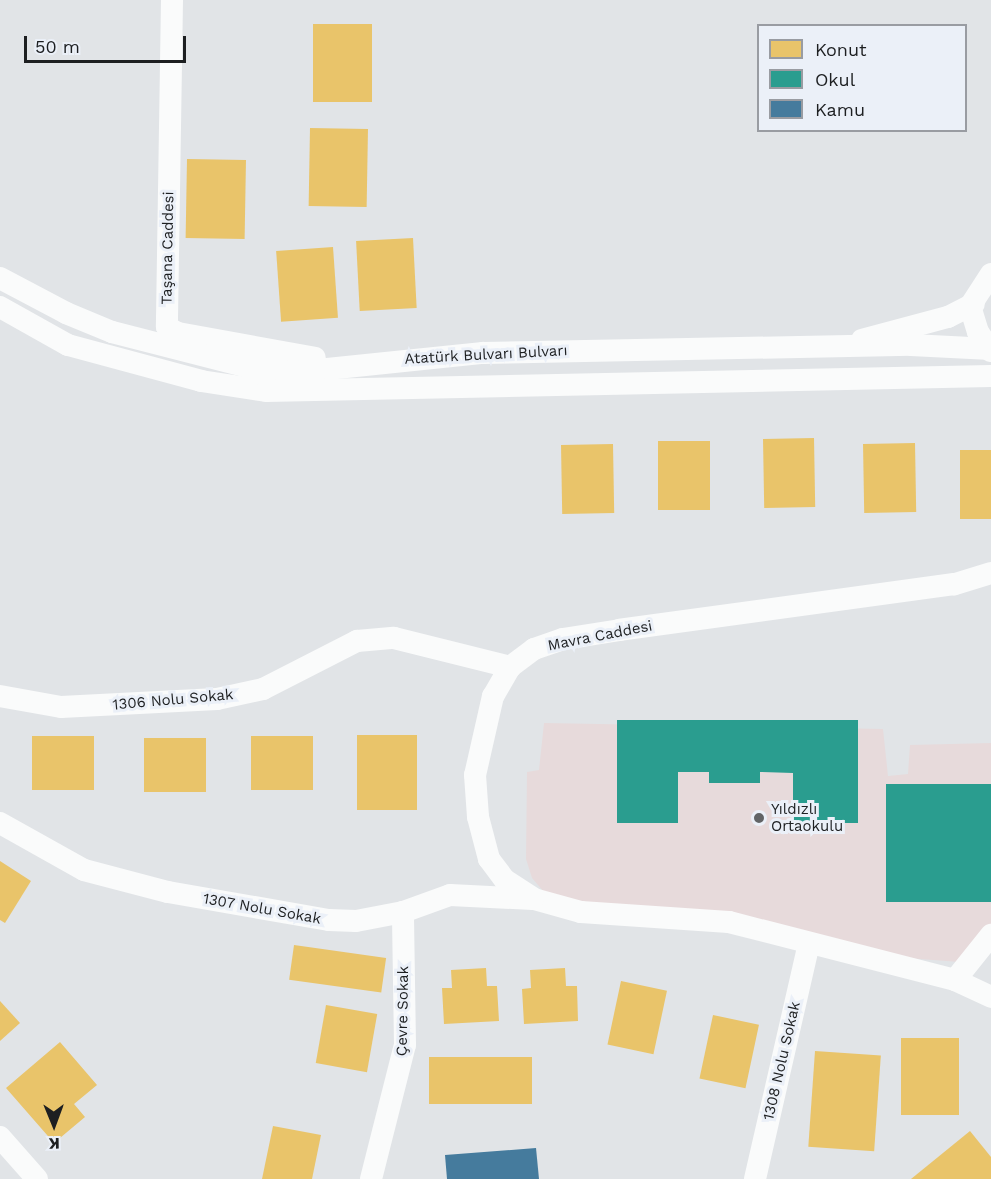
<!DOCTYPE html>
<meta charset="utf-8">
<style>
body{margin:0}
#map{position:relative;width:991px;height:1179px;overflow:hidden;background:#e1e4e7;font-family:"Work Sans",sans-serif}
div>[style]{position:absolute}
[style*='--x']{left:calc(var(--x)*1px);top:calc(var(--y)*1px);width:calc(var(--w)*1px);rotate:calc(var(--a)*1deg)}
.commercial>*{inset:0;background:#e7dadb}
.homes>*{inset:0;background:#e9c46a;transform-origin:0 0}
.schools>*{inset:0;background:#2a9d8f;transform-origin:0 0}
.public>*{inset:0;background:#457b9d}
.minor>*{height:22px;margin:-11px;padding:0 11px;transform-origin:11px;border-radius:11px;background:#fafbfb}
.dots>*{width:16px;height:16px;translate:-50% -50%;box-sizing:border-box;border:3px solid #ebf0f8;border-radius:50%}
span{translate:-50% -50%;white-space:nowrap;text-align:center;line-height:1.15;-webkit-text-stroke:6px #ebf0f8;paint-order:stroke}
.street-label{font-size:15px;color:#1d1f21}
.poi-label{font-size:15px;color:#1d1f21}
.left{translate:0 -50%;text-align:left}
.legend{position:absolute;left:757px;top:24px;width:210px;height:108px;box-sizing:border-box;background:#ebf0f8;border:2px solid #999ca2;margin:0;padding:8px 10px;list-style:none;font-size:18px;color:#1d1f21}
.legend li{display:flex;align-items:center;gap:12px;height:30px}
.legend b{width:30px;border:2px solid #999ca2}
.north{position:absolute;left:24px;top:1095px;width:60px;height:60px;-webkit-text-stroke:4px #ebf0f8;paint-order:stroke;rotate:179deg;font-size:16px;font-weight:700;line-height:24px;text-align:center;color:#1d1f21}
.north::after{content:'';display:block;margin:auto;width:21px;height:27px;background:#1d1f21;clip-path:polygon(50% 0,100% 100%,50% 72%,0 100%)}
.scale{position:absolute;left:24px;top:36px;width:162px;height:27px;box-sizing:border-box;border:3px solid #1d1f21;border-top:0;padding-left:8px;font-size:18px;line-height:21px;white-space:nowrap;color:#1d1f21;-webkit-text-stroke:4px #ebf0f8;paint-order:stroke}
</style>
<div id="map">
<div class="commercial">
<div style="clip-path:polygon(544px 723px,883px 729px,888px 776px,908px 774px,910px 745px,991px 743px,991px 949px,973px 963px,827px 952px,807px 935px,562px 913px,532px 878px,526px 859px,527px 772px,539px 770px)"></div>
</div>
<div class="homes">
<div style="left:313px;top:24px;width:59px;height:78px"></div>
<div style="left:310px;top:128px;width:58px;height:78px;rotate:1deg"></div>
<div style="left:187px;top:159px;width:59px;height:79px;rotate:1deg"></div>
<div style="left:413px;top:238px;width:70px;height:57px;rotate:87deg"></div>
<div style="left:333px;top:247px;width:71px;height:57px;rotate:86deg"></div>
<div style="left:814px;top:438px;width:69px;height:51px;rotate:89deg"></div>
<div style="left:710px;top:441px;width:69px;height:52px;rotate:90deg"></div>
<div style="left:915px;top:443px;width:69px;height:52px;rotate:89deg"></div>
<div style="left:613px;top:444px;width:69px;height:52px;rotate:89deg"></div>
<div style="left:960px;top:450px;width:31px;height:69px"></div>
<div style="left:357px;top:735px;width:60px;height:75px"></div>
<div style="left:32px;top:736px;width:62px;height:54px"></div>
<div style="left:251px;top:736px;width:62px;height:54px"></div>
<div style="left:144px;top:738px;width:62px;height:54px"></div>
<div style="clip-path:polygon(0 861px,31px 881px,5px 923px,0 920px)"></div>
<div style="left:294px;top:945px;width:93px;height:35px;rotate:8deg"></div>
<div style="clip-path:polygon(486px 968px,487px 986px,497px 986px,499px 1021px,444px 1024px,442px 988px,452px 988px,451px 970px)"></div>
<div style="clip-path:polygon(565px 968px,566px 986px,577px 986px,578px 1021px,524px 1024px,522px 989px,531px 988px,530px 970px)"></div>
<div style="left:621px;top:981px;width:47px;height:65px;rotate:12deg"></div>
<div style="clip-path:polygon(0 1001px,20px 1023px,0 1041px)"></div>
<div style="left:326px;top:1005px;width:52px;height:59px;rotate:10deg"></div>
<div style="left:713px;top:1015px;width:47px;height:65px;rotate:12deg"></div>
<div style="left:901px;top:1038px;width:58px;height:77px"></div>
<div style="clip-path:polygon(60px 1042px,97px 1085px,74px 1104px,85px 1117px,54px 1143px,6px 1088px)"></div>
<div style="left:815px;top:1051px;width:66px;height:96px;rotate:4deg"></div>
<div style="left:429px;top:1057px;width:103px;height:47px"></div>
<div style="clip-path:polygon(273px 1126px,321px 1135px,312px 1179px,262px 1179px)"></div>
<div style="clip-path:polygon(970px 1131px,991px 1157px,991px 1179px,911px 1179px)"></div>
</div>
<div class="schools">
<div style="clip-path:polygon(617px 720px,858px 720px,858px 823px,793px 823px,793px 773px,760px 772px,760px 783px,709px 783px,709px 772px,678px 772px,678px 823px,617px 823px)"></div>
<div style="left:886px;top:784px;width:105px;height:118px"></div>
</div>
<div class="public">
<div style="clip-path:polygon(536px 1148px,539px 1179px,447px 1179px,445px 1155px)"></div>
</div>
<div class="minor">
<div style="--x:172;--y:0;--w:327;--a:90.9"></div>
<div style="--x:167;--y:327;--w:13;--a:29"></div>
<div style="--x:178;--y:333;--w:139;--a:10.3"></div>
<div style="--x:991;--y:274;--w:38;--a:123"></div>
<div style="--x:970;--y:306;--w:27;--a:73"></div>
<div style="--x:978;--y:332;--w:23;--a:56"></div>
<div style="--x:0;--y:278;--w:75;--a:27.9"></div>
<div style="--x:66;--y:313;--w:50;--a:22.4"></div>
<div style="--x:112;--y:332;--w:149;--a:14.4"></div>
<div style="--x:256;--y:369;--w:42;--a:4.1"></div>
<div style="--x:298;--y:372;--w:186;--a:-5.9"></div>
<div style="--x:483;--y:353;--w:428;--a:-1.1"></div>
<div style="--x:911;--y:345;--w:80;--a:2.9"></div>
<div style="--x:0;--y:307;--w:78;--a:29.2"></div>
<div style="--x:68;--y:345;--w:138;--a:15.1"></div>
<div style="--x:201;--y:381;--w:66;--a:8.7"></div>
<div style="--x:266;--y:391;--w:725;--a:-1.19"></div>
<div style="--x:862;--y:340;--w:89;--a:-15"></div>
<div style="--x:948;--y:317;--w:29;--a:-27"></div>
<div style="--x:991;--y:573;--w:39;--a:163"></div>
<div style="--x:954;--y:584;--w:337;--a:172.2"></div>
<div style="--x:620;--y:630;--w:58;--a:171"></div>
<div style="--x:563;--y:639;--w:31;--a:161"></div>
<div style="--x:534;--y:649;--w:30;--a:143"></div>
<div style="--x:510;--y:667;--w:34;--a:120"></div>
<div style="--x:493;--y:696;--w:81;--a:102.8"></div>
<div style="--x:475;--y:775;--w:42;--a:85.9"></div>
<div style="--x:478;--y:817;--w:43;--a:75.3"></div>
<div style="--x:489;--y:859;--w:26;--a:53"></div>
<div style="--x:505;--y:880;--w:35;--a:33"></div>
<div style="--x:534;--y:899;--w:49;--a:15.5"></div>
<div style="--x:581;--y:912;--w:148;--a:3.9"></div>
<div style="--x:729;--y:922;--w:233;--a:14.4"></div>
<div style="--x:955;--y:980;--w:40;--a:25"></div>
<div style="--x:0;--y:696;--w:62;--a:10.2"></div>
<div style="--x:61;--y:707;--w:156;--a:-2.9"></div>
<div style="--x:217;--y:699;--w:47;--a:-12.3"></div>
<div style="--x:263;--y:689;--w:106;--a:-27.1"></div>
<div style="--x:357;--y:641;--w:37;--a:-5"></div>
<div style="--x:394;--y:638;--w:120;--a:14"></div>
<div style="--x:0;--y:823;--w:96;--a:29.2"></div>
<div style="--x:84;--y:870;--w:87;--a:14.7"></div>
<div style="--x:168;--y:892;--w:163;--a:9.9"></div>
<div style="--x:329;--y:920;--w:27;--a:2"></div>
<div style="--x:356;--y:921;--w:48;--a:-10.8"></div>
<div style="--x:403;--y:912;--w:50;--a:-19.9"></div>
<div style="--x:450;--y:895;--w:83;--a:2.8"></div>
<div style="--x:955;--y:980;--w:58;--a:-51.3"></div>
<div style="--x:0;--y:1137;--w:56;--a:48.6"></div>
<div style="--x:371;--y:1179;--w:138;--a:-75.8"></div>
<div style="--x:405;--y:1045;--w:133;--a:-90.9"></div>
<div style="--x:755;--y:1179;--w:242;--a:-77.1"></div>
</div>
<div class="dots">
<div style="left:759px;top:818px;background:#626466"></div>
</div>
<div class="street-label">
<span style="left:168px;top:248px;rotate:-89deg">Taşana Caddesi</span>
<span style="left:486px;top:355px;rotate:-3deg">Atatürk Bulvarı Bulvarı</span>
<span style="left:600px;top:636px;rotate:-11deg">Mavra Caddesi</span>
<span style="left:173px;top:700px;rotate:-5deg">1306 Nolu Sokak</span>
<span style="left:262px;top:909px;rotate:10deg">1307 Nolu Sokak</span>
<span style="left:403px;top:1011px;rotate:-89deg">Çevre Sokak</span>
<span style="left:782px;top:1061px;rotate:-77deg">1308 Nolu Sokak</span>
</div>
<div class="poi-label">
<span class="left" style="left:771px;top:818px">Yıldızlı<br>Ortaokulu</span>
</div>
<ul class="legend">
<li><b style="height:16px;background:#e9c46a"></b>Konut</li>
<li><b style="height:16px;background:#2a9d8f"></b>Okul</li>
<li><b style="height:16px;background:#457b9d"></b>Kamu</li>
</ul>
<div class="north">K</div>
<div class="scale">50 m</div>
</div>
